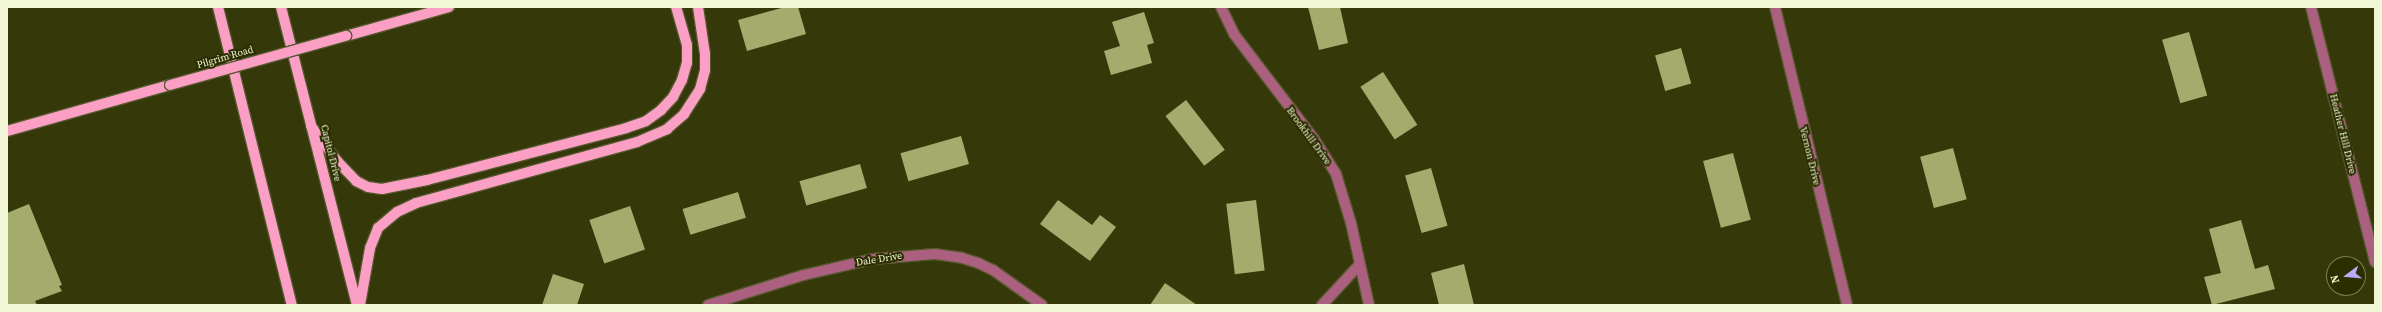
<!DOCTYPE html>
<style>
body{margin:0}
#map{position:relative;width:2382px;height:312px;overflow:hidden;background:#35390a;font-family:"Source Serif 4",serif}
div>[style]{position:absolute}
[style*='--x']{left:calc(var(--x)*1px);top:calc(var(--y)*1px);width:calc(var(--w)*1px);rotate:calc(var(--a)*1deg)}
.building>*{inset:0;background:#a3ab6d;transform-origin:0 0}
.roads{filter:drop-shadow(1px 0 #53572b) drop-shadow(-1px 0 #53572b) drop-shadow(0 1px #53572b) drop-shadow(0 -1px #53572b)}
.minor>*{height:10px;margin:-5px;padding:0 5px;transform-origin:5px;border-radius:5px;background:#aa607e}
.major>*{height:10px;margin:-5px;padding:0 5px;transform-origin:5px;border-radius:5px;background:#fba0c4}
.bridges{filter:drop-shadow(1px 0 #53572b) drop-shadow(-1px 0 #53572b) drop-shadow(0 1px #53572b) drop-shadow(0 -1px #53572b)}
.major-bridge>*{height:10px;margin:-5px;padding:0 5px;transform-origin:5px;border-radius:5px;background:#fba0c4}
span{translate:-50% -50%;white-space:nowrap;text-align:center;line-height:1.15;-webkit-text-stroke:4px #2b2f00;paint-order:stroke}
.street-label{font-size:10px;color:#f0f6d6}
.frame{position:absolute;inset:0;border:8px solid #f0f6d6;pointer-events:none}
.north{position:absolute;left:2326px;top:256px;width:40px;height:40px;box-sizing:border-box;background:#2b2f00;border:1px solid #7a7f56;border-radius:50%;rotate:254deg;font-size:11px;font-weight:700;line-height:16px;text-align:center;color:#f0f6d6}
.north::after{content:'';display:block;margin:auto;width:14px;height:18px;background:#bcaaf6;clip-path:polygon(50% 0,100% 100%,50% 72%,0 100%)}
</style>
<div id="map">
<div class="building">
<div style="clip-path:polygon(785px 7px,798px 7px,806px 34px,747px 51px,738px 20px)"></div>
<div style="clip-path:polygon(1308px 7px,1340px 7px,1348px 43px,1319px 50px)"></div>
<div style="clip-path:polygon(1144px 12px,1154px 43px,1147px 45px,1152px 63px,1111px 75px,1104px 51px,1120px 46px,1112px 22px)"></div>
<div style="left:2189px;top:32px;width:66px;height:28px;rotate:74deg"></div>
<div style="left:1681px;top:48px;width:37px;height:27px;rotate:74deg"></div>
<div style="left:1383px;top:72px;width:63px;height:27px;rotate:57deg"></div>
<div style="left:1186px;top:100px;width:63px;height:26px;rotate:52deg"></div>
<div style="left:961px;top:136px;width:29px;height:63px;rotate:74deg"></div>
<div style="left:1953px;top:148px;width:53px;height:34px;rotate:75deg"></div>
<div style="left:1733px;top:153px;width:69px;height:31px;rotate:75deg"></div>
<div style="left:860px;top:164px;width:25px;height:63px;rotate:74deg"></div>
<div style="left:1431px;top:168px;width:60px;height:27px;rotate:74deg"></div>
<div style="left:738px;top:192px;width:27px;height:58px;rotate:73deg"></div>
<div style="clip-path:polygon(1058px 200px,1092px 225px,1100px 215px,1116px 227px,1090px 261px,1040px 224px)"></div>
<div style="left:1256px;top:200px;width:71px;height:30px;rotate:83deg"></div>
<div style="clip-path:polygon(29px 204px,62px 285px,59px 286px,62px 291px,35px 301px,37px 305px,7px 305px,7px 213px)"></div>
<div style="left:630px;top:206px;width:46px;height:43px;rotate:71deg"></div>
<div style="clip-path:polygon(2241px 220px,2255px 269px,2268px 265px,2275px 289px,2212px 305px,2204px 277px,2221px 273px,2209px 229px)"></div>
<div style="clip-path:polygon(1464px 264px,1474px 305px,1439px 305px,1431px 273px)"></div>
<div style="clip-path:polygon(553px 274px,584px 284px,577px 305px,542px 305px)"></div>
<div style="clip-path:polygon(1165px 283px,1197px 305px,1150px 305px)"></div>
</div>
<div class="roads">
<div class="minor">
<div style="--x:1221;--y:7;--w:30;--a:64"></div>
<div style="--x:1234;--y:34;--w:132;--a:52.7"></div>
<div style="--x:1314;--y:139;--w:41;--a:57.8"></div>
<div style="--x:1336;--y:174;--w:51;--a:73"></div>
<div style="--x:1351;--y:223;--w:84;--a:77.6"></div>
<div style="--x:1775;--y:7;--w:307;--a:76.4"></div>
<div style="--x:2311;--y:7;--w:263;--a:75.9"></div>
<div style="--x:708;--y:305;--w:101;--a:-17.4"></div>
<div style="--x:804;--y:275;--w:71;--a:-13.1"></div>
<div style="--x:873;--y:259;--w:62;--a:-4.6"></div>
<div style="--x:935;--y:254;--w:27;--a:8"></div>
<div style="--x:962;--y:258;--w:17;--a:17"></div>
<div style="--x:978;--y:263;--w:17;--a:25"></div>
<div style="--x:993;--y:270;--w:60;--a:35.5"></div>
<div style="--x:1322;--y:305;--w:54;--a:-47.2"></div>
</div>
<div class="major">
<div style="--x:218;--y:7;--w:307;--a:76.1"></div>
<div style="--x:281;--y:7;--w:308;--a:75.7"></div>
<div style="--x:346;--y:36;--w:107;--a:-15.7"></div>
<div style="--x:311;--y:126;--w:44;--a:53.4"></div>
<div style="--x:337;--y:161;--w:28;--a:46"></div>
<div style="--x:356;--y:181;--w:13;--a:27"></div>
<div style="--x:368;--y:187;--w:14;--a:8"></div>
<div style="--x:382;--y:189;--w:46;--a:-11.3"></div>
<div style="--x:427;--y:180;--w:206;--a:-14.6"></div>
<div style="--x:626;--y:128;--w:21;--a:-19"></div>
<div style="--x:646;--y:121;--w:19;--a:-36"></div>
<div style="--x:661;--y:110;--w:18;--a:-47"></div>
<div style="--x:673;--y:97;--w:19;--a:-62"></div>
<div style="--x:682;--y:80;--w:18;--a:-74"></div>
<div style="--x:687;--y:63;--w:18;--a:-90"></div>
<div style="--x:687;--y:45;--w:40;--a:-106"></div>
<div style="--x:7;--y:131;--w:169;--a:-15.8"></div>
<div style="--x:360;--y:305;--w:58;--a:-80"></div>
<div style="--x:370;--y:248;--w:22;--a:-68"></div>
<div style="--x:378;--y:228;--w:25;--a:-40"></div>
<div style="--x:397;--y:212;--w:21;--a:-25"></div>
<div style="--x:416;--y:203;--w:229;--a:-15.4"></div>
<div style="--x:637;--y:142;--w:33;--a:-23"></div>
<div style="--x:667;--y:129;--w:23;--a:-41"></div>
<div style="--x:684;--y:114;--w:30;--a:-57"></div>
<div style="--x:700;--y:89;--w:20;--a:-75"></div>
<div style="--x:705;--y:70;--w:16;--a:-90"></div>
<div style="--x:705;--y:54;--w:48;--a:-98.5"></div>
</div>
</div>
<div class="bridges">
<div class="major-bridge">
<div style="--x:170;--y:85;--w:183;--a:-15.6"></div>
</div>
</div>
<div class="street-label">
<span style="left:225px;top:57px;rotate:-16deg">Pilgrim Road</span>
<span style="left:2343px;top:134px;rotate:76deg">Heather Hill Drive</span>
<span style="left:1309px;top:136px;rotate:54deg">Brookhill Drive</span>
<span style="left:331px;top:153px;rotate:76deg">Capitol Drive</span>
<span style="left:1810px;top:156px;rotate:76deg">Vernon Drive</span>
<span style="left:879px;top:259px;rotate:-9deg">Dale Drive</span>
</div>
<div class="frame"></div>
<div class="north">N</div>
</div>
